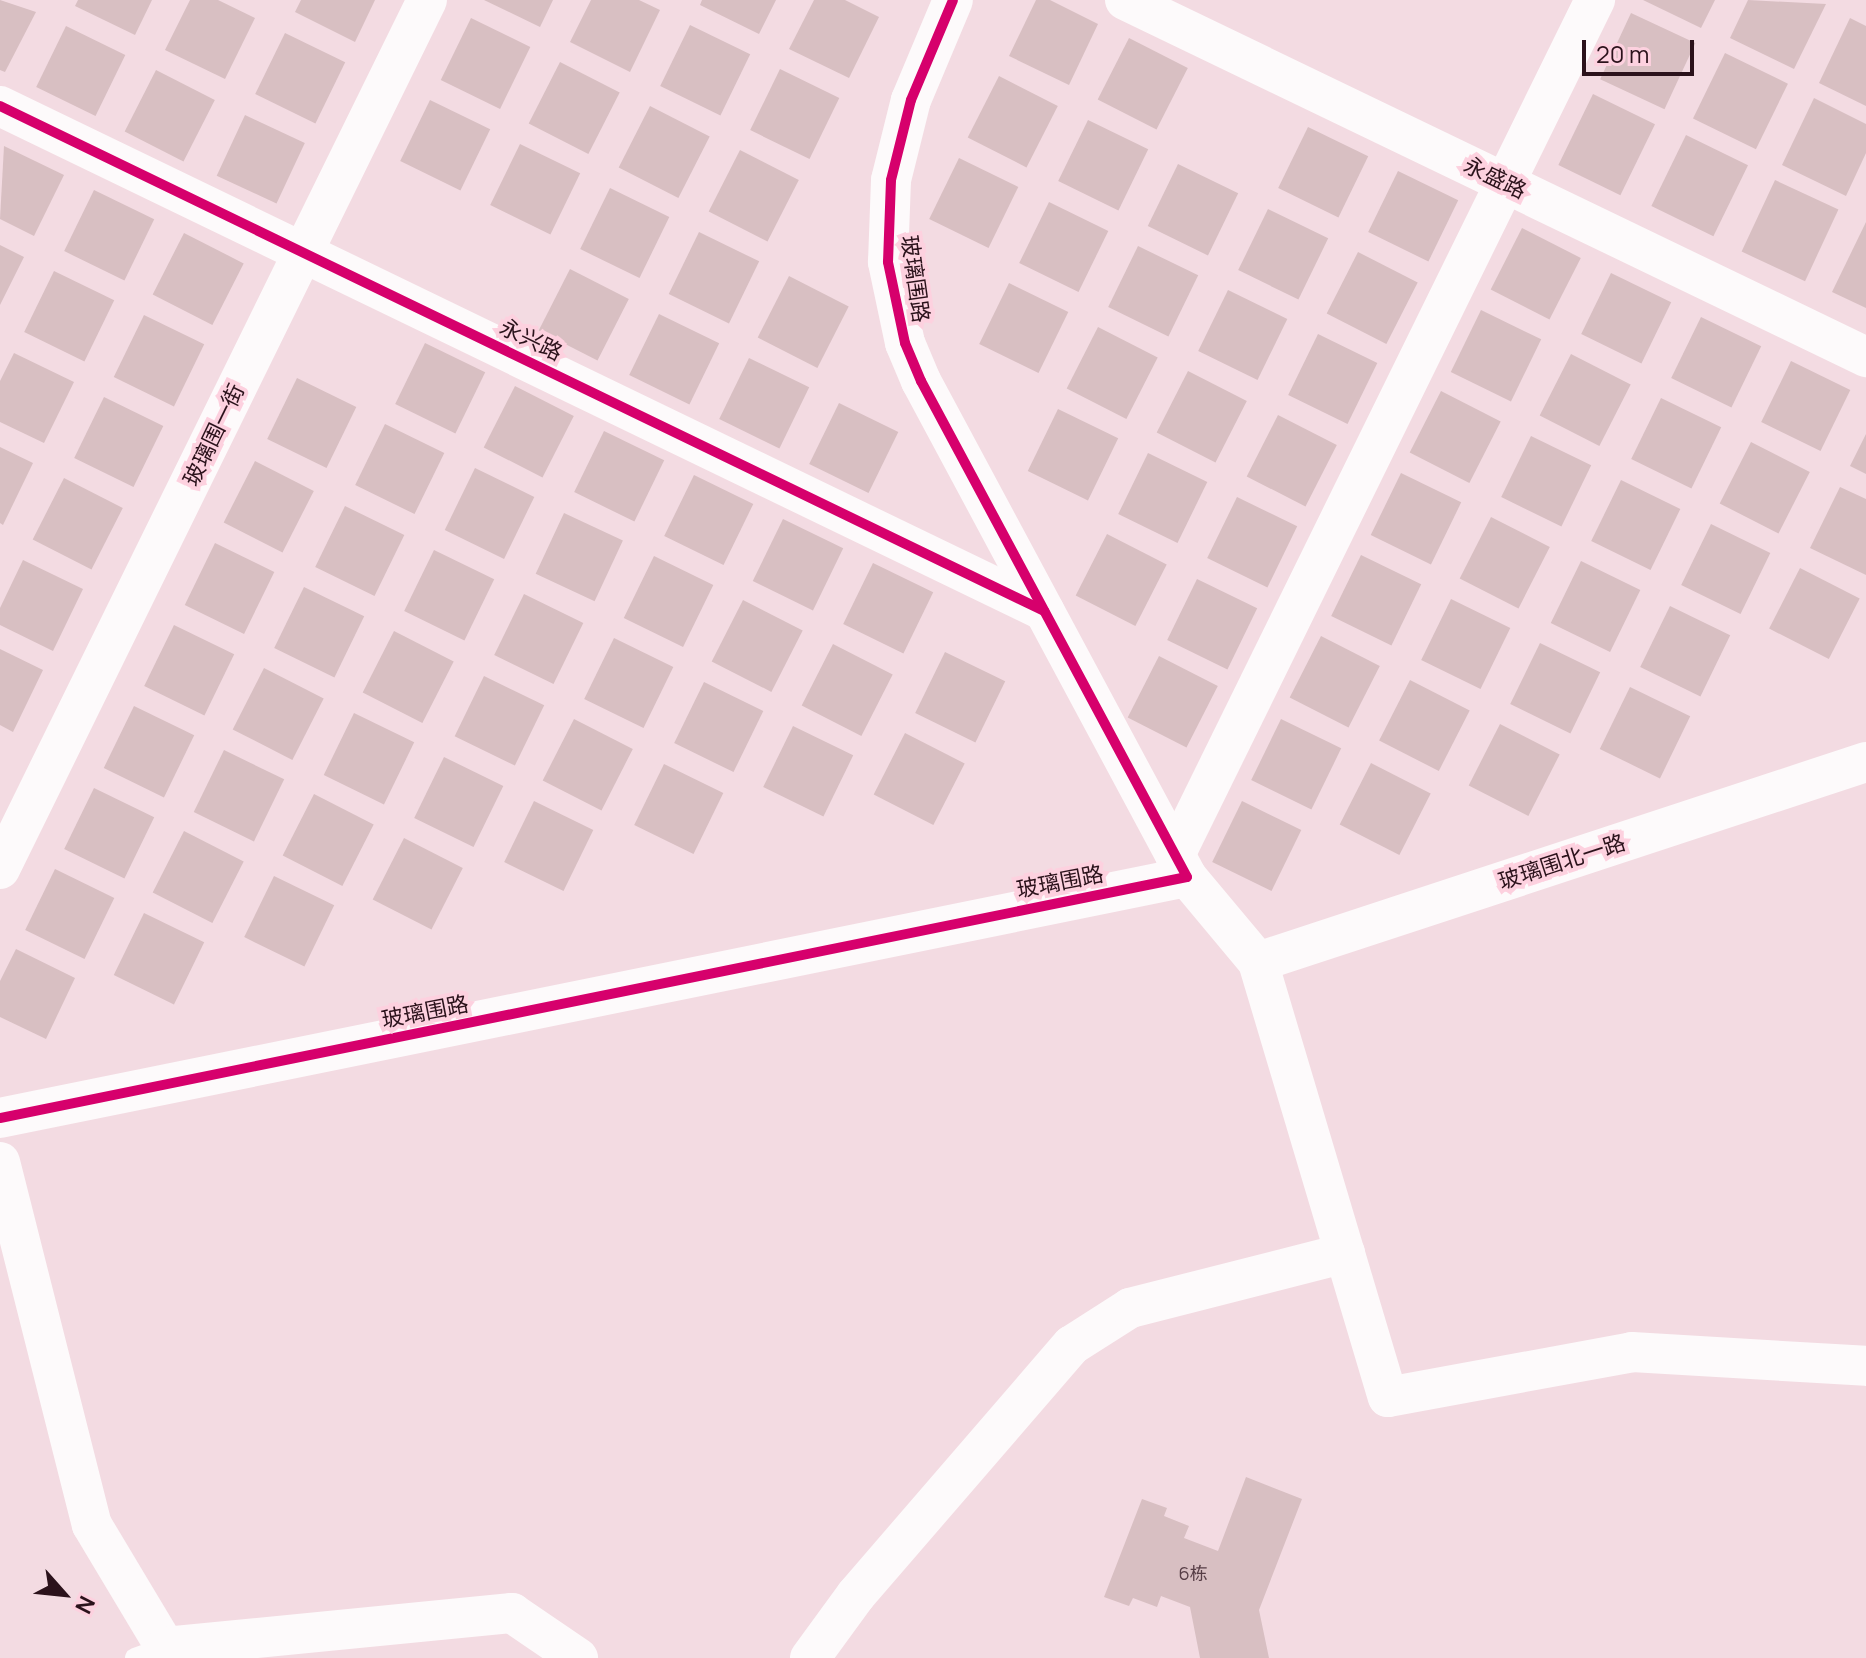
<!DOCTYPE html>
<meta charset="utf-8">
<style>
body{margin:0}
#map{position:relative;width:1866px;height:1658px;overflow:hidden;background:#f3dbe2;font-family:Manrope,"Noto Sans SC",sans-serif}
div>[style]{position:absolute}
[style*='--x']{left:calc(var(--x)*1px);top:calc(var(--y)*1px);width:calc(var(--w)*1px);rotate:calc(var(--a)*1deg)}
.building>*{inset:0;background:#d8bfc2;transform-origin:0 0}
.service>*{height:20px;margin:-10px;padding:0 10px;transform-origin:10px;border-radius:10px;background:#fdfafb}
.minor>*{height:40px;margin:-20px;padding:0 20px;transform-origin:20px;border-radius:20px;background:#fdfafb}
.cycleway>*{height:10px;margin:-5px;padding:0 5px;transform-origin:5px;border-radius:5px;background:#d6006c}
span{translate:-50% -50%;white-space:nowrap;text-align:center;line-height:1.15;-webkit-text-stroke:8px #fdd1df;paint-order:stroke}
.number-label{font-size:18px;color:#563d45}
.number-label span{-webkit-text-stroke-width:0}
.street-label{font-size:22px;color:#2b121b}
.north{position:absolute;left:24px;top:1554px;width:80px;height:80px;-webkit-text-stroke:6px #fdd1df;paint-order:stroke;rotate:117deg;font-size:22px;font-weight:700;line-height:32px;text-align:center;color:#2b121b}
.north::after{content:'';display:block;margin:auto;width:28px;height:36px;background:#2b121b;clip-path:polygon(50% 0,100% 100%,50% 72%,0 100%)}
.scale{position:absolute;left:1582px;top:40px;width:112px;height:36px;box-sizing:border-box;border:4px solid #2b121b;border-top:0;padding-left:10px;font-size:24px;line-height:28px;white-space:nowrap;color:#2b121b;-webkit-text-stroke:6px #fdd1df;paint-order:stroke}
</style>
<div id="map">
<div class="building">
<div style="clip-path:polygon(0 0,36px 12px,5px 72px,0 70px)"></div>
<div style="clip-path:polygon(78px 0,152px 0,135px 35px,75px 6px)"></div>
<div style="clip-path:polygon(190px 0,218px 0,255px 18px,225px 79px,165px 50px)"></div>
<div style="clip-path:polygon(301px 0,375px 0,355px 42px,295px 12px)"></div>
<div style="clip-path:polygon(484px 0,553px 0,540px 27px)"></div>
<div style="clip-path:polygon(591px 0,639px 0,660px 10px,630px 72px,570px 42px)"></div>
<div style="clip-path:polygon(702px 0,776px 0,759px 34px,700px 5px)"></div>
<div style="clip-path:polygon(814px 0,845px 0,879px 17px,849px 78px,789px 49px)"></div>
<div style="clip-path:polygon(1036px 0,1050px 0,1098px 24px,1069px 85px,1009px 56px)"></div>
<div style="clip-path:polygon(1643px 0,1715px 0,1701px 28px)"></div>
<div style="clip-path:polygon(1748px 0,1826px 4px,1794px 69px,1730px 38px)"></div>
<div style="left:1631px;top:13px;width:71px;height:73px;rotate:25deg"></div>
<div style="left:471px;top:18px;width:66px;height:69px;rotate:26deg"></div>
<div style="clip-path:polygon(1850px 18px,1866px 26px,1866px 106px,1819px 83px)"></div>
<div style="left:690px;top:25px;width:67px;height:68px;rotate:26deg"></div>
<div style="left:66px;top:26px;width:66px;height:68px;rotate:26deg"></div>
<div style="left:285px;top:33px;width:67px;height:68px;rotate:26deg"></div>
<div style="left:1129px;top:38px;width:66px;height:69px;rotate:27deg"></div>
<div style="left:1725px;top:53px;width:70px;height:73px;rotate:26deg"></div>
<div style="left:560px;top:62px;width:67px;height:69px;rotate:27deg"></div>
<div style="left:780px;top:69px;width:66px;height:68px;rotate:26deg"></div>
<div style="left:156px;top:70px;width:66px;height:69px;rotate:27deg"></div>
<div style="left:999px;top:76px;width:66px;height:69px;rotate:27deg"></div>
<div style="left:1593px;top:94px;width:69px;height:79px;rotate:26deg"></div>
<div style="clip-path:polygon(1814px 98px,1866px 124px,1866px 153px,1846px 196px,1782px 165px)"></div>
<div style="left:430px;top:100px;width:67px;height:68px;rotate:26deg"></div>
<div style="left:650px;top:106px;width:67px;height:69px;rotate:27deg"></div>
<div style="left:245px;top:115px;width:66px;height:67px;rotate:25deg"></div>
<div style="left:1088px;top:120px;width:67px;height:68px;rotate:26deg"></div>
<div style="left:1308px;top:127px;width:67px;height:68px;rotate:26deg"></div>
<div style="left:1686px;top:135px;width:69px;height:79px;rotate:26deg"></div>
<div style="left:520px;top:144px;width:67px;height:68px;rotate:26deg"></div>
<div style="clip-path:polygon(4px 146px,64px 175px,34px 236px,0 219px)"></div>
<div style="left:740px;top:150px;width:66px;height:69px;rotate:27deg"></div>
<div style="left:959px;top:158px;width:66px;height:68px;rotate:26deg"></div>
<div style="left:1178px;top:164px;width:67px;height:69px;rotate:26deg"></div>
<div style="left:1398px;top:171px;width:67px;height:68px;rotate:26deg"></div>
<div style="left:1775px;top:180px;width:70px;height:79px;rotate:25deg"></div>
<div style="left:610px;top:188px;width:66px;height:68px;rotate:26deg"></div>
<div style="left:94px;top:190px;width:67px;height:68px;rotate:26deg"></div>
<div style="left:1049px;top:202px;width:66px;height:68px;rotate:26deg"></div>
<div style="left:1268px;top:209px;width:67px;height:68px;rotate:26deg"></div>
<div style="clip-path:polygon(1866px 222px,1866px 308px,1832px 292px)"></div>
<div style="left:1522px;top:228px;width:66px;height:69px;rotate:27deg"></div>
<div style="left:699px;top:232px;width:67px;height:69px;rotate:26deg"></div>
<div style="left:184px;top:233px;width:67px;height:69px;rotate:27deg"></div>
<div style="clip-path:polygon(0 245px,24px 257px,0 305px)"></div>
<div style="left:1138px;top:246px;width:67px;height:68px;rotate:26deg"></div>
<div style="left:1358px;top:252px;width:67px;height:69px;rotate:27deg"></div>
<div style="left:570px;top:269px;width:66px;height:69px;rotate:27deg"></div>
<div style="left:54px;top:271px;width:67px;height:68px;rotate:26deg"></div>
<div style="left:1611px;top:273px;width:67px;height:68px;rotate:26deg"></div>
<div style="left:789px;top:276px;width:67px;height:69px;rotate:27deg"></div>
<div style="left:1009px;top:283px;width:66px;height:68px;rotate:26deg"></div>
<div style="left:1228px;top:290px;width:66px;height:68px;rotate:26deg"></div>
<div style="left:1481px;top:310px;width:67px;height:69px;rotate:26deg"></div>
<div style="left:659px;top:314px;width:67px;height:68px;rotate:26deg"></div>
<div style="left:144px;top:315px;width:67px;height:69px;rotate:26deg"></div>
<div style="left:1701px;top:317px;width:67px;height:68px;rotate:26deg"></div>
<div style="left:1098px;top:327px;width:67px;height:69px;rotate:27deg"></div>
<div style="left:1318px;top:334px;width:66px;height:68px;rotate:26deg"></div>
<div style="left:425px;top:343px;width:67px;height:68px;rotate:26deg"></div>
<div style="clip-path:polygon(14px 353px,74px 382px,44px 443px,0 422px,0 381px)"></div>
<div style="left:1571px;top:354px;width:67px;height:69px;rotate:27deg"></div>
<div style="left:749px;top:358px;width:67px;height:68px;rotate:26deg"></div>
<div style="left:1791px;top:361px;width:66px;height:68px;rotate:26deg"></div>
<div style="left:1188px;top:371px;width:66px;height:69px;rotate:27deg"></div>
<div style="left:297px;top:378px;width:66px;height:68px;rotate:26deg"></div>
<div style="left:515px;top:386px;width:66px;height:69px;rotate:27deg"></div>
<div style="left:1441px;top:391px;width:67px;height:69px;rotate:27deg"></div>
<div style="left:104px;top:397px;width:66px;height:68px;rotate:26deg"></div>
<div style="left:1661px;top:398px;width:67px;height:68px;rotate:26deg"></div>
<div style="left:839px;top:403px;width:66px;height:68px;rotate:26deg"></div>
<div style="left:1058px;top:409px;width:67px;height:69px;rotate:26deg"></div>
<div style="left:1278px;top:415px;width:66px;height:69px;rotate:27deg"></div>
<div style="left:385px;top:424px;width:66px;height:68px;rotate:26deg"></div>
<div style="left:604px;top:431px;width:67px;height:68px;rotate:26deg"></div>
<div style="clip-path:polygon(1866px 434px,1866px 474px,1850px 466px)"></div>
<div style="left:1531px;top:436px;width:67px;height:68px;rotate:26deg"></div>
<div style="left:1751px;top:442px;width:66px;height:69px;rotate:27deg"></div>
<div style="clip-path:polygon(0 447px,33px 463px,3px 525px,0 523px)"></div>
<div style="left:1148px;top:453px;width:66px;height:68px;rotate:26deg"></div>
<div style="left:255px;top:461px;width:66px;height:69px;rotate:27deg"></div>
<div style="left:475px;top:468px;width:66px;height:69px;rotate:26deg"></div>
<div style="left:1401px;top:473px;width:67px;height:69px;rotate:26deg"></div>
<div style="left:694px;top:475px;width:66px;height:68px;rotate:26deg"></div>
<div style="left:64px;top:478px;width:66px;height:69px;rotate:27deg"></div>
<div style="left:1621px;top:480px;width:66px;height:68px;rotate:26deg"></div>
<div style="clip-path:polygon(1840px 487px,1866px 499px,1866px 575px,1810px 548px)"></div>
<div style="left:1237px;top:497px;width:67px;height:68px;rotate:26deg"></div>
<div style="left:345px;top:506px;width:66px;height:68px;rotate:26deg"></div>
<div style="left:564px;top:513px;width:65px;height:67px;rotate:25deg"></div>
<div style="left:1491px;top:517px;width:66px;height:69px;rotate:27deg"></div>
<div style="left:783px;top:519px;width:67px;height:69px;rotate:26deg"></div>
<div style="left:1711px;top:524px;width:66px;height:68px;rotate:26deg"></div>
<div style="left:1107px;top:534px;width:67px;height:69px;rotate:27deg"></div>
<div style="left:215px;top:543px;width:66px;height:69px;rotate:26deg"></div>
<div style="left:434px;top:550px;width:67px;height:68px;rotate:26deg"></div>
<div style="left:1361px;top:555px;width:67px;height:68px;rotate:26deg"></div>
<div style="left:654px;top:556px;width:66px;height:69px;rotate:26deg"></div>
<div style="clip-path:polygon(23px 560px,83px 589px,53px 651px,0 625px,0 608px)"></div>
<div style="left:1581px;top:561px;width:66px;height:69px;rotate:26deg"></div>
<div style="left:873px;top:563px;width:67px;height:68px;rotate:26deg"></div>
<div style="left:1800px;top:568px;width:67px;height:68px;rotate:27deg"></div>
<div style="left:1197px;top:579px;width:67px;height:68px;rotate:26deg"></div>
<div style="left:304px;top:587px;width:67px;height:68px;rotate:26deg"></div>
<div style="left:524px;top:594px;width:66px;height:68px;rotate:26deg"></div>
<div style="left:1451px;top:599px;width:66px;height:68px;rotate:26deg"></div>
<div style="left:743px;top:600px;width:67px;height:69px;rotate:27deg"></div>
<div style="left:1670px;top:606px;width:67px;height:68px;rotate:26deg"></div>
<div style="left:174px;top:625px;width:67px;height:68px;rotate:26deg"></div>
<div style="left:394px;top:631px;width:67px;height:69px;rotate:27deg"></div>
<div style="left:1321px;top:636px;width:66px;height:69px;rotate:27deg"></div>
<div style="left:614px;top:638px;width:66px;height:68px;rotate:26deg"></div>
<div style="left:1540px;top:643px;width:67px;height:68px;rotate:26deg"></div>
<div style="left:833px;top:644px;width:67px;height:69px;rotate:27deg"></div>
<div style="clip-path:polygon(0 649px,43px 670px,13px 732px,0 725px)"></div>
<div style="left:945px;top:652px;width:67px;height:68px;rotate:26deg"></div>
<div style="left:1159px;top:656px;width:66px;height:69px;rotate:27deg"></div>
<div style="left:264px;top:668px;width:67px;height:69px;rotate:27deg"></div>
<div style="left:484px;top:676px;width:67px;height:67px;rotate:26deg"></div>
<div style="left:1410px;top:680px;width:67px;height:68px;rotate:27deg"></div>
<div style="left:704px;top:682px;width:66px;height:68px;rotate:26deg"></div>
<div style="left:1630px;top:687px;width:67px;height:69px;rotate:26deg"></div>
<div style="left:134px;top:706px;width:67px;height:69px;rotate:26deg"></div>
<div style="left:354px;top:713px;width:67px;height:69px;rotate:26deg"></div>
<div style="left:574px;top:719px;width:66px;height:69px;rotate:27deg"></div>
<div style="left:1281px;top:719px;width:67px;height:68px;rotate:26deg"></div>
<div style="left:1500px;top:724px;width:67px;height:69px;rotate:27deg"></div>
<div style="left:793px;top:726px;width:67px;height:68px;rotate:26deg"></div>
<div style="left:905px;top:733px;width:67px;height:69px;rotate:27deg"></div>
<div style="left:224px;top:750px;width:67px;height:69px;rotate:26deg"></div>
<div style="left:444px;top:757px;width:66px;height:68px;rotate:26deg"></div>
<div style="left:1371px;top:763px;width:67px;height:69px;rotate:27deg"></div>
<div style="left:664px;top:764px;width:66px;height:68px;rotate:26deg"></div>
<div style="left:94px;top:788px;width:67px;height:68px;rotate:26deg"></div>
<div style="left:314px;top:794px;width:67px;height:69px;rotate:27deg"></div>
<div style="left:534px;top:801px;width:66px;height:68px;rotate:26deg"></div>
<div style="left:1242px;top:801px;width:66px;height:68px;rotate:26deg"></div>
<div style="left:184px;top:831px;width:67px;height:69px;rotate:27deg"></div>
<div style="left:404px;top:838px;width:66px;height:69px;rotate:27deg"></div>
<div style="left:55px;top:869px;width:66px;height:68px;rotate:26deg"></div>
<div style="left:274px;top:876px;width:67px;height:68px;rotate:26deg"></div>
<div style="left:144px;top:913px;width:67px;height:69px;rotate:26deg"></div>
<div style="clip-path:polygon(16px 949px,75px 978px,46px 1039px,0 1017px,0 981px)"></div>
<div style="clip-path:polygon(1246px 1477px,1302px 1499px,1259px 1610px,1269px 1658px,1200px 1658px,1190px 1607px,1161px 1596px,1157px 1607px,1133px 1598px,1129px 1606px,1104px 1597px,1142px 1499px,1167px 1508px,1164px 1516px,1189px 1526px,1184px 1538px,1218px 1551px)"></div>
</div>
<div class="service">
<div style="--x:135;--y:1658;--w:32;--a:-20"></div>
</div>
<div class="minor">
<div style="--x:1125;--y:0;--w:823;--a:25.72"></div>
<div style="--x:0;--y:106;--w:1160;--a:25.81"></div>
<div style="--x:1175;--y:855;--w:953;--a:-63.84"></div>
<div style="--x:0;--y:869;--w:968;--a:-63.83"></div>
<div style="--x:1187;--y:877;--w:111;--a:50.1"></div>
<div style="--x:1258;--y:962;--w:454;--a:73.4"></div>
<div style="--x:1388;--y:1397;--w:248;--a:-10.4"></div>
<div style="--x:1632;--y:1352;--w:234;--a:3.4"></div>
<div style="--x:1258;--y:962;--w:640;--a:-18.21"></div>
<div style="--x:0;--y:1118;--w:1211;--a:-11.48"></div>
<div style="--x:1187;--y:877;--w:563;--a:-118.2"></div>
<div style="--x:921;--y:381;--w:41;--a:-112.8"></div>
<div style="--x:905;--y:343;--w:83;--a:-101.9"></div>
<div style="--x:888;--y:262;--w:82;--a:-87.9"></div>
<div style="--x:891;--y:180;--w:82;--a:-76"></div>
<div style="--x:911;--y:100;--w:108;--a:-67.2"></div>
<div style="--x:0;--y:1162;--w:374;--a:75.8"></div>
<div style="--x:92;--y:1525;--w:142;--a:59.1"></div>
<div style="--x:165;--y:1647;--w:349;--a:-5.6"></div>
<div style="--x:512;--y:1613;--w:80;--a:34.3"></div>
<div style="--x:810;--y:1658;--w:78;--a:-53.9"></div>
<div style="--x:856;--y:1595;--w:330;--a:-49.2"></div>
<div style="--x:1072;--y:1345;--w:69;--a:-32.5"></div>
<div style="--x:1130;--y:1308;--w:222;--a:-14.3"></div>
</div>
<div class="cycleway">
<div style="--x:0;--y:106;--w:1160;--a:25.81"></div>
<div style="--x:0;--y:1118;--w:1211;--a:-11.48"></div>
<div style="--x:1187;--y:877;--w:563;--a:-118.2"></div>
<div style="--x:921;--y:381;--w:41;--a:-112.8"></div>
<div style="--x:905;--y:343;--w:83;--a:-101.9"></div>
<div style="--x:888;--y:262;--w:82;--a:-87.9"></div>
<div style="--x:891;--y:180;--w:82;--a:-76"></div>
<div style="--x:911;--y:100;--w:108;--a:-67.2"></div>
</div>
<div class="number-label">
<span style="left:1193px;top:1573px">6栋</span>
</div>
<div class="street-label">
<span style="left:1495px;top:178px;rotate:26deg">永盛路</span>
<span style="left:915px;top:279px;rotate:82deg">玻璃围路</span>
<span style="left:531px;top:340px;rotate:26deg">永兴路</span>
<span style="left:214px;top:435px;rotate:-64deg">玻璃围一街</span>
<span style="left:1562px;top:862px;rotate:-18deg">玻璃围北一路</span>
<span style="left:1060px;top:882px;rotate:-11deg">玻璃围路</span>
<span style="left:425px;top:1012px;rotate:-11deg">玻璃围路</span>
</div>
<div class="north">N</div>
<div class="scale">20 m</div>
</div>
